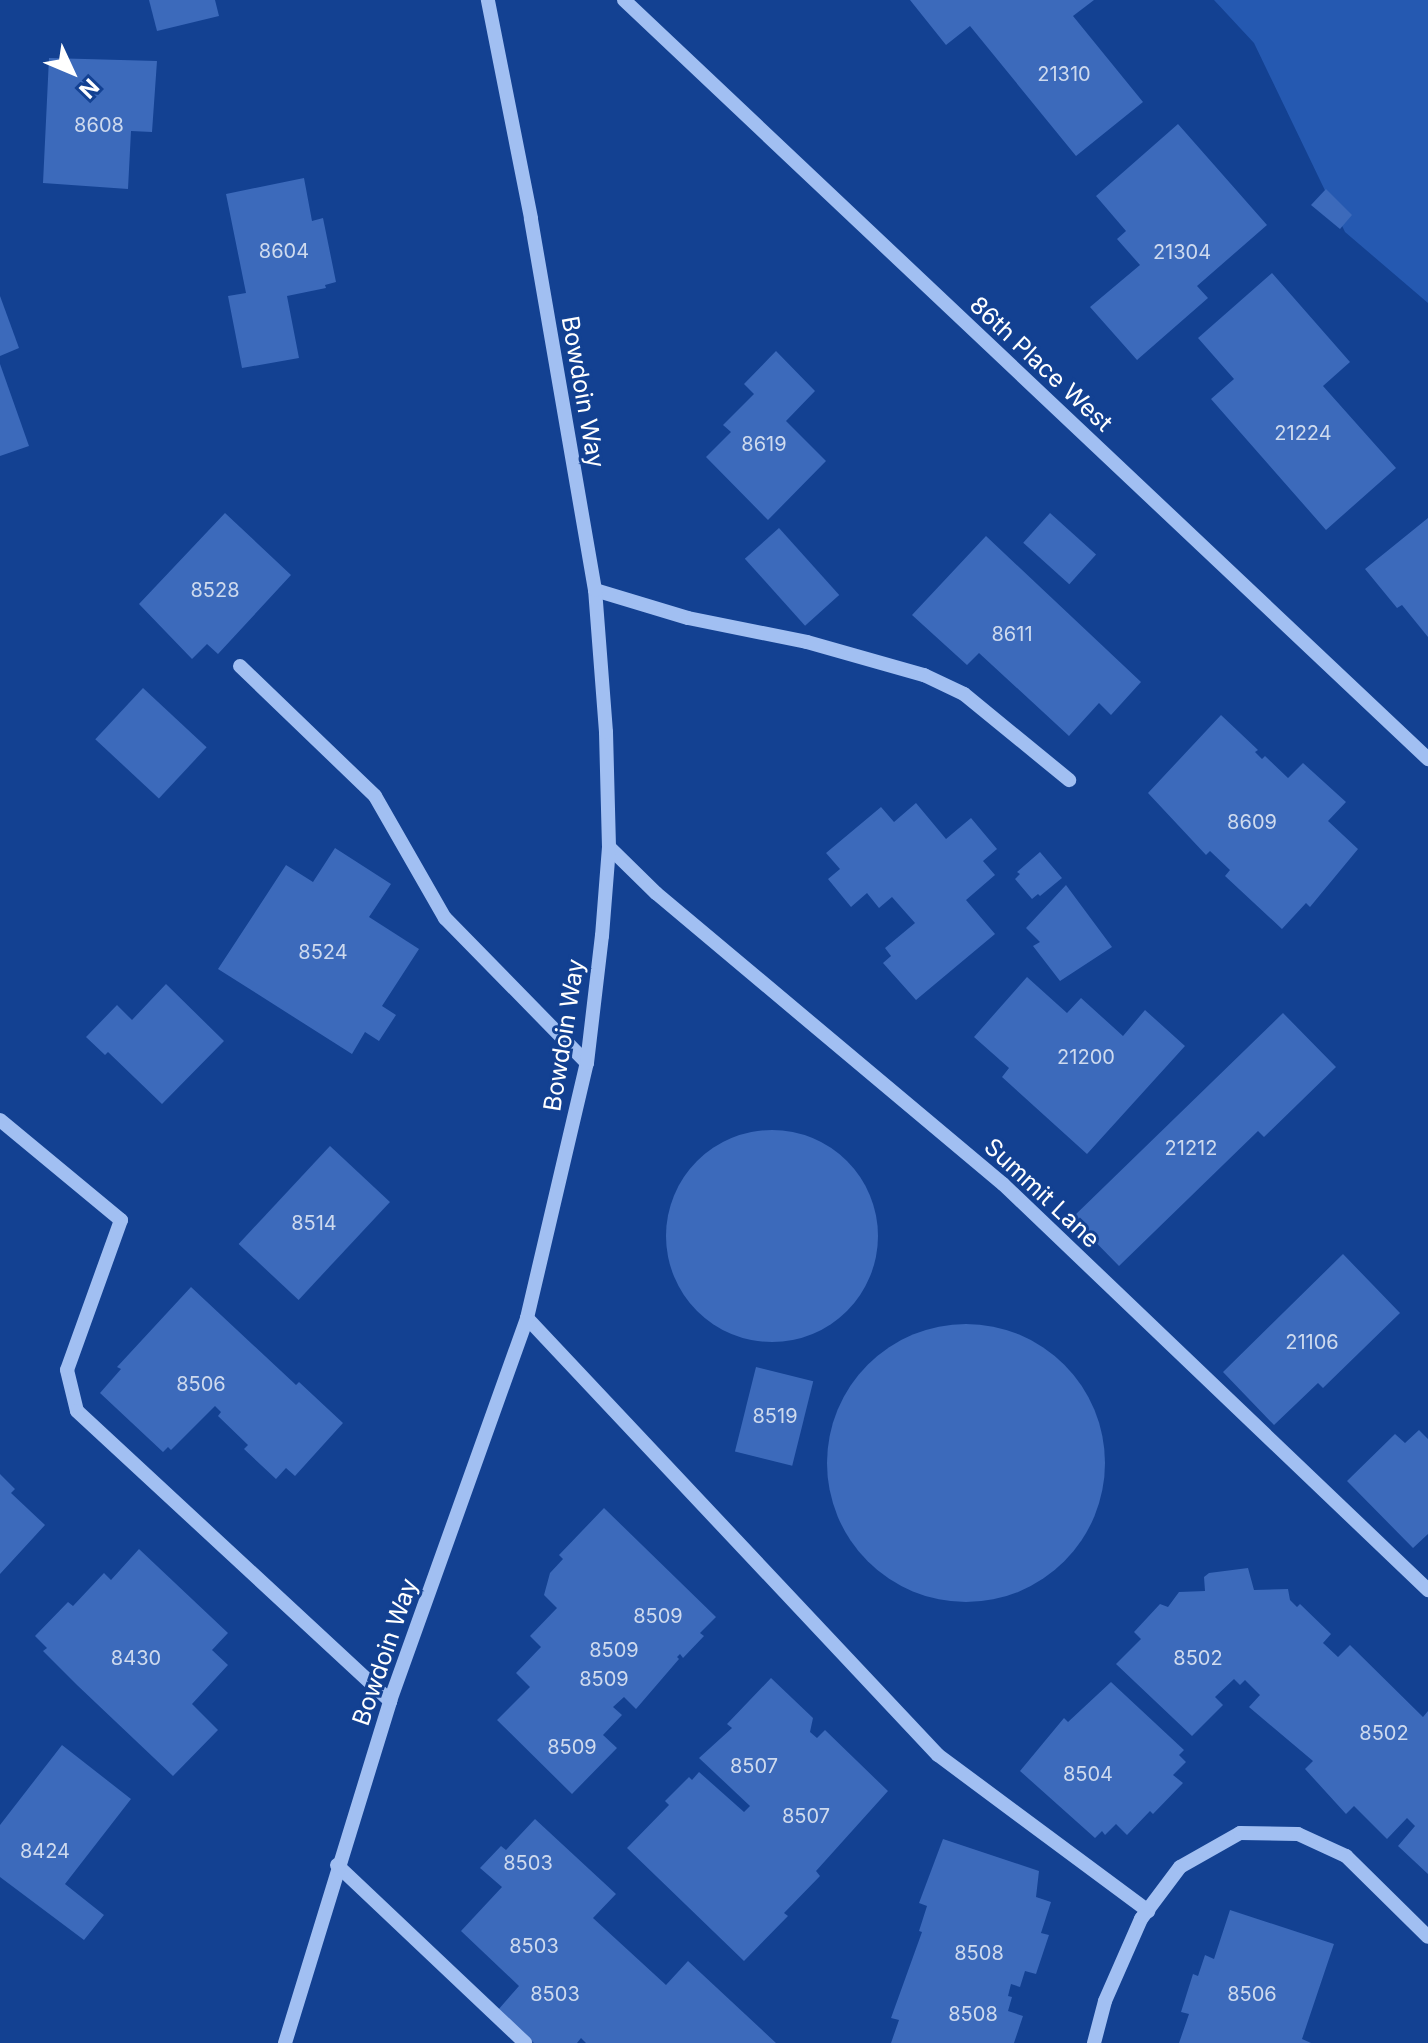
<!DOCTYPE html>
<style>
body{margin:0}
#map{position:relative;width:1428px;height:2043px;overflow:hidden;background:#134192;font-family:Inter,sans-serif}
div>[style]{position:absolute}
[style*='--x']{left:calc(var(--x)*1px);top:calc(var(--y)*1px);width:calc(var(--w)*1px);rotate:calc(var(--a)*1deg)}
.green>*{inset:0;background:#2559b1}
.building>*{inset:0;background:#3c6abb;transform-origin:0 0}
.round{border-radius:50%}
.minor>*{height:14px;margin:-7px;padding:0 7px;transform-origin:7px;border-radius:7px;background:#a1bff2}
span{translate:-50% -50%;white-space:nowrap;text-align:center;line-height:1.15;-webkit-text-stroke:6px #134192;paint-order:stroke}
.number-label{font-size:20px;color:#cedaee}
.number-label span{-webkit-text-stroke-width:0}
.street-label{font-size:24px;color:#fff}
.north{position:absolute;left:32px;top:32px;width:80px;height:80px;-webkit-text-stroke:6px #134192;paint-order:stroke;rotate:134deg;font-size:22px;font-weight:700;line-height:32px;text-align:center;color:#fff}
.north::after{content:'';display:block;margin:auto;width:28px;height:36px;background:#fff;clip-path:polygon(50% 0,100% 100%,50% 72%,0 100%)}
</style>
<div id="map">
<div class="green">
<div style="clip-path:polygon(1214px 0,1428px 0,1428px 303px,1345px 232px,1254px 43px)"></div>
</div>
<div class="building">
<div style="clip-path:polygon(149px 0,215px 0,219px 16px,157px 31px)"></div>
<div style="clip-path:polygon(910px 0,1094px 0,1073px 16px,1143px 102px,1076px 156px,970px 26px,946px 45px)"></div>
<div style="clip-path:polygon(49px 58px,157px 61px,152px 132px,131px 131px,128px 189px,43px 183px)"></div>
<div style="clip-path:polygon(1178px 124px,1267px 225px,1197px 286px,1208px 298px,1137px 360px,1090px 307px,1140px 265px,1117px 239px,1126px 231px,1096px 196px)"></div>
<div style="clip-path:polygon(304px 178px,312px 221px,323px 218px,336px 282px,325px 285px,326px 288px,287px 296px,299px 358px,242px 368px,228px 296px,246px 293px,226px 194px)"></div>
<div style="clip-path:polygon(1326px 189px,1352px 215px,1340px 229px,1311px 205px)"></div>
<div style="clip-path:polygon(1272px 273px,1350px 362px,1323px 386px,1396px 468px,1326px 530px,1211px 399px,1234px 379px,1198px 338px)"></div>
<div style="clip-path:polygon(0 296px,19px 348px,0 356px)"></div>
<div style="clip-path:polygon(776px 351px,815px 391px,786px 421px,826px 461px,768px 520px,706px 457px,731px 432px,723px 425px,754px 394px,744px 384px)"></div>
<div style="clip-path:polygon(0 364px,29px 446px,0 456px)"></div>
<div style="clip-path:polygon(225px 513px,291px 575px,218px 654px,207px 644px,192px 659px,139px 604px)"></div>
<div style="left:1050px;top:513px;width:62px;height:40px;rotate:42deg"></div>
<div style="clip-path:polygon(1428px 518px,1428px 637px,1402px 605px,1397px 608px,1365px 569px)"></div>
<div style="left:779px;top:528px;width:90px;height:46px;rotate:48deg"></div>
<div style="clip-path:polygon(986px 536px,1141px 682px,1111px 715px,1099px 703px,1069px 736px,979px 653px,967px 665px,912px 615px)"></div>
<div style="left:143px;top:688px;width:87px;height:70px;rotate:43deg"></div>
<div style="clip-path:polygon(1221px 715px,1258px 750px,1255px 752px,1262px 759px,1265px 756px,1288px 778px,1303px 763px,1346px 802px,1328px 821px,1358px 849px,1310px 907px,1306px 903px,1282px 929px,1225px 876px,1230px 870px,1210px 851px,1206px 855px,1148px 793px)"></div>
<div style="clip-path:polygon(916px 803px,946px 839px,971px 818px,997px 849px,983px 861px,995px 875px,966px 900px,995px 934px,916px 1000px,883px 963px,891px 956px,885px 948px,915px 923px,892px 897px,879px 908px,867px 893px,851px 907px,828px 879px,840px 869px,826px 853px,881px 807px,894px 822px)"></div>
<div style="clip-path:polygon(335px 848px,391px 884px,369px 917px,419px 949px,382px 1006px,396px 1015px,379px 1041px,365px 1032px,352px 1054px,218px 969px,286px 865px,313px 882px)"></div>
<div style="clip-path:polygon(1040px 852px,1062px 878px,1040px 896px,1038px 894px,1032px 899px,1015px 879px,1020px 874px,1017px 872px)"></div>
<div style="clip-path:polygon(1066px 885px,1112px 947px,1060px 981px,1033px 946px,1040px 942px,1026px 928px)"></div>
<div style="clip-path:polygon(1027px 977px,1067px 1013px,1081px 998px,1123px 1036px,1145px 1010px,1185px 1046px,1087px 1154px,1002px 1077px,1009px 1068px,974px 1037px)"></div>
<div style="clip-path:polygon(166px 984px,224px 1041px,162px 1104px,108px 1052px,105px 1055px,86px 1037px,117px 1005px,132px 1020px)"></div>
<div style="clip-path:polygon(1283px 1013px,1336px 1067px,1264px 1137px,1258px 1131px,1119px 1266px,1072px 1218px)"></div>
<div class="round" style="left:666px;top:1130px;width:212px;height:212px"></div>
<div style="left:330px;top:1146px;width:82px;height:134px;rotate:43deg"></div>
<div style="clip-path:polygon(1343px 1254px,1400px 1313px,1323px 1388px,1318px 1383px,1274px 1425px,1223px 1372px)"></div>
<div style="clip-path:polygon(191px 1287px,296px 1385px,299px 1382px,343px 1423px,295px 1476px,286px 1468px,276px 1479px,244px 1449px,248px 1445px,218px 1416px,221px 1412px,215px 1406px,171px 1450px,168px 1447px,163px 1452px,100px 1393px,121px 1369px,117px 1367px)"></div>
<div class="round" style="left:827px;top:1324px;width:278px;height:278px"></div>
<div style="left:756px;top:1367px;width:59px;height:87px;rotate:14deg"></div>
<div style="clip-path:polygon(1419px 1430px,1428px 1439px,1428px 1534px,1413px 1548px,1347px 1481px,1395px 1434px,1405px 1443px)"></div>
<div style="clip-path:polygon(0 1474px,15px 1489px,11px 1493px,45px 1525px,0 1574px)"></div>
<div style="clip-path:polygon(604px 1508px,716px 1617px,700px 1633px,704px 1636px,683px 1658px,680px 1654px,677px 1657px,679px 1659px,636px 1709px,624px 1697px,613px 1707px,622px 1715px,603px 1735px,617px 1748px,572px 1794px,497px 1720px,530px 1687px,516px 1673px,541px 1647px,530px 1636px,557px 1608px,544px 1595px,550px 1573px,563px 1559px,559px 1555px)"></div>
<div style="clip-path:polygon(139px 1549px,228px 1633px,212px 1650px,228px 1665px,192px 1704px,218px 1730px,173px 1776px,77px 1685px,43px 1651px,47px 1648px,35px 1636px,68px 1602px,73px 1606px,104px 1573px,111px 1580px)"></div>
<div style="clip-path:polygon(1248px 1568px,1254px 1590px,1288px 1589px,1290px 1600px,1297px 1607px,1300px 1604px,1331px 1634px,1323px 1643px,1338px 1657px,1350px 1645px,1423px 1717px,1428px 1711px,1428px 1874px,1398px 1846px,1415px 1826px,1407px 1818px,1387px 1839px,1354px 1806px,1346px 1814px,1305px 1769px,1313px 1761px,1249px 1707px,1260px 1695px,1245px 1680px,1240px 1685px,1234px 1679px,1215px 1697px,1223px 1705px,1192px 1736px,1116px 1664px,1141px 1639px,1134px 1632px,1160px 1604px,1168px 1607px,1179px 1592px,1205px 1591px,1204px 1577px,1209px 1573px)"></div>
<div style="clip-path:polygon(771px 1678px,813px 1718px,810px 1732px,817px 1738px,825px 1730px,888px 1791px,816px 1871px,820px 1876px,784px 1913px,788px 1916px,744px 1961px,627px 1848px,669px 1805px,665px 1801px,689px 1777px,692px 1780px,699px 1772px,753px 1820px,744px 1812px,750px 1806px,699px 1758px,732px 1728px,727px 1724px)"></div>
<div style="clip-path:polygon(1111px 1682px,1184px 1750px,1179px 1755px,1186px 1762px,1173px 1775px,1183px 1783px,1153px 1814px,1150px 1811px,1127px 1835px,1116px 1824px,1105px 1835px,1102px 1831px,1095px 1838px,1020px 1771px,1064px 1718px,1068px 1722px)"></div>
<div style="clip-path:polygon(62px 1745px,131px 1799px,65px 1884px,104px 1915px,84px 1940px,0 1877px,0 1825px)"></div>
<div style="clip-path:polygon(535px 1819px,616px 1894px,593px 1918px,666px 1985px,688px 1961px,776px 2043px,586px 2043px,581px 2038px,577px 2043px,534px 2043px,498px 2010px,519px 1986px,461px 1931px,502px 1887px,480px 1868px,501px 1846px,506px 1850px)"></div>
<div style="clip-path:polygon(943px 1839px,1039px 1871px,1036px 1897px,1051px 1902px,1041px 1933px,1049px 1935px,1036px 1974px,1025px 1971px,1020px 1987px,1011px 1984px,1008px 1996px,1012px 1997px,1008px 2011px,1023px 2016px,1014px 2043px,891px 2043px,899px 2020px,891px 2018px,922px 1932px,919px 1931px,927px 1906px,919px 1903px)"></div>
<div style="clip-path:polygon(1230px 1910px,1334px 1944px,1302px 2039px,1311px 2043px,1179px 2043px,1189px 2014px,1181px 2012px,1193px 1974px,1198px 1976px,1205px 1955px,1214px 1959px)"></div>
</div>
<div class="minor">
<div style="--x:624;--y:0;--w:1106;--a:43.35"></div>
<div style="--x:595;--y:590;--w:97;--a:16.8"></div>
<div style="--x:688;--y:618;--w:121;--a:11.4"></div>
<div style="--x:807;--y:642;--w:122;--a:15.8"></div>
<div style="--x:924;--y:675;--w:44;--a:25.4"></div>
<div style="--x:964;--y:694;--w:136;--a:39.3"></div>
<div style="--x:240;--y:666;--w:187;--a:43.9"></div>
<div style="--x:375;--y:796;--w:141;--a:60.2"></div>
<div style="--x:445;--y:918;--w:203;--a:45.6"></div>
<div style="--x:609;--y:847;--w:66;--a:44.4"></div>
<div style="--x:656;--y:893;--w:453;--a:40"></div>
<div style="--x:1003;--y:1184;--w:588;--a:43.69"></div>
<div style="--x:0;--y:1120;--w:157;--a:39.6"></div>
<div style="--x:121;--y:1220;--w:159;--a:109.8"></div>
<div style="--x:67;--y:1370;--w:42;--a:76.3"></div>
<div style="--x:77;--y:1411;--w:427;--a:42.8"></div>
<div style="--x:527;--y:1318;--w:600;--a:46.76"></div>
<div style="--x:938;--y:1755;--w:262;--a:36.6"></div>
<div style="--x:337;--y:1865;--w:259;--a:43.4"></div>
<div style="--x:285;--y:2043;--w:358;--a:-72.9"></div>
<div style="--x:390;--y:1701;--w:407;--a:-70.3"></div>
<div style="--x:527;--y:1318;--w:262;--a:-76.8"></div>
<div style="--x:587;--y:1063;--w:128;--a:-83.3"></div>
<div style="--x:602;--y:936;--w:89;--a:-85.5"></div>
<div style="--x:609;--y:847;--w:115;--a:-91.5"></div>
<div style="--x:606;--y:732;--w:142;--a:-94.4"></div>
<div style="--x:595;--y:590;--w:377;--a:-99.8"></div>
<div style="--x:531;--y:218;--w:222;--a:-101.2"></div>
<div style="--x:1094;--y:2043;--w:43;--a:-75.3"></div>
<div style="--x:1105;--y:2001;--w:90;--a:-66.3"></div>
<div style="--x:1141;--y:1919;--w:65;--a:-53.1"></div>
<div style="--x:1180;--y:1867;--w:69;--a:-29.5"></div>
<div style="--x:1240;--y:1833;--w:58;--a:1"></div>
<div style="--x:1298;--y:1834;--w:53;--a:24.6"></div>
<div style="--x:1346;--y:1856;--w:115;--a:44.6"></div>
</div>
<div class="number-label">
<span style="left:1064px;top:74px">21310</span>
<span style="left:99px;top:125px">8608</span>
<span style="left:284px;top:251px">8604</span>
<span style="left:1182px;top:252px">21304</span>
<span style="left:1303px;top:433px">21224</span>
<span style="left:764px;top:444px">8619</span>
<span style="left:215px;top:590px">8528</span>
<span style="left:1012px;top:634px">8611</span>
<span style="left:1252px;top:822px">8609</span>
<span style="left:323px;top:952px">8524</span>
<span style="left:1086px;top:1057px">21200</span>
<span style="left:1191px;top:1148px">21212</span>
<span style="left:314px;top:1223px">8514</span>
<span style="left:1312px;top:1342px">21106</span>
<span style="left:201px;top:1384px">8506</span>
<span style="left:775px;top:1416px">8519</span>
<span style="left:658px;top:1616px">8509</span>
<span style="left:614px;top:1650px">8509</span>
<span style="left:136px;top:1658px">8430</span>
<span style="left:1198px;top:1658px">8502</span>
<span style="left:604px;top:1679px">8509</span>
<span style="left:1384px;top:1733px">8502</span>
<span style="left:572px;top:1747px">8509</span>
<span style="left:754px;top:1766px">8507</span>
<span style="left:1088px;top:1774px">8504</span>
<span style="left:806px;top:1816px">8507</span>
<span style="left:45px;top:1851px">8424</span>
<span style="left:528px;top:1863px">8503</span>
<span style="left:534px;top:1946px">8503</span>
<span style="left:979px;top:1953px">8508</span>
<span style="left:555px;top:1994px">8503</span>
<span style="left:1252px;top:1994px">8506</span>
<span style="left:973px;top:2014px">8508</span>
</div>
<div class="street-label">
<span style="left:1041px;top:364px;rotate:43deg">86th Place West</span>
<span style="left:583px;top:392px;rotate:80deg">Bowdoin Way</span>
<span style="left:564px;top:1035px;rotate:-81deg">Bowdoin Way</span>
<span style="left:1042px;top:1193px;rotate:43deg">Summit Lane</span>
<span style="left:385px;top:1652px;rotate:-71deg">Bowdoin Way</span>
</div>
<div class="north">N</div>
</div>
